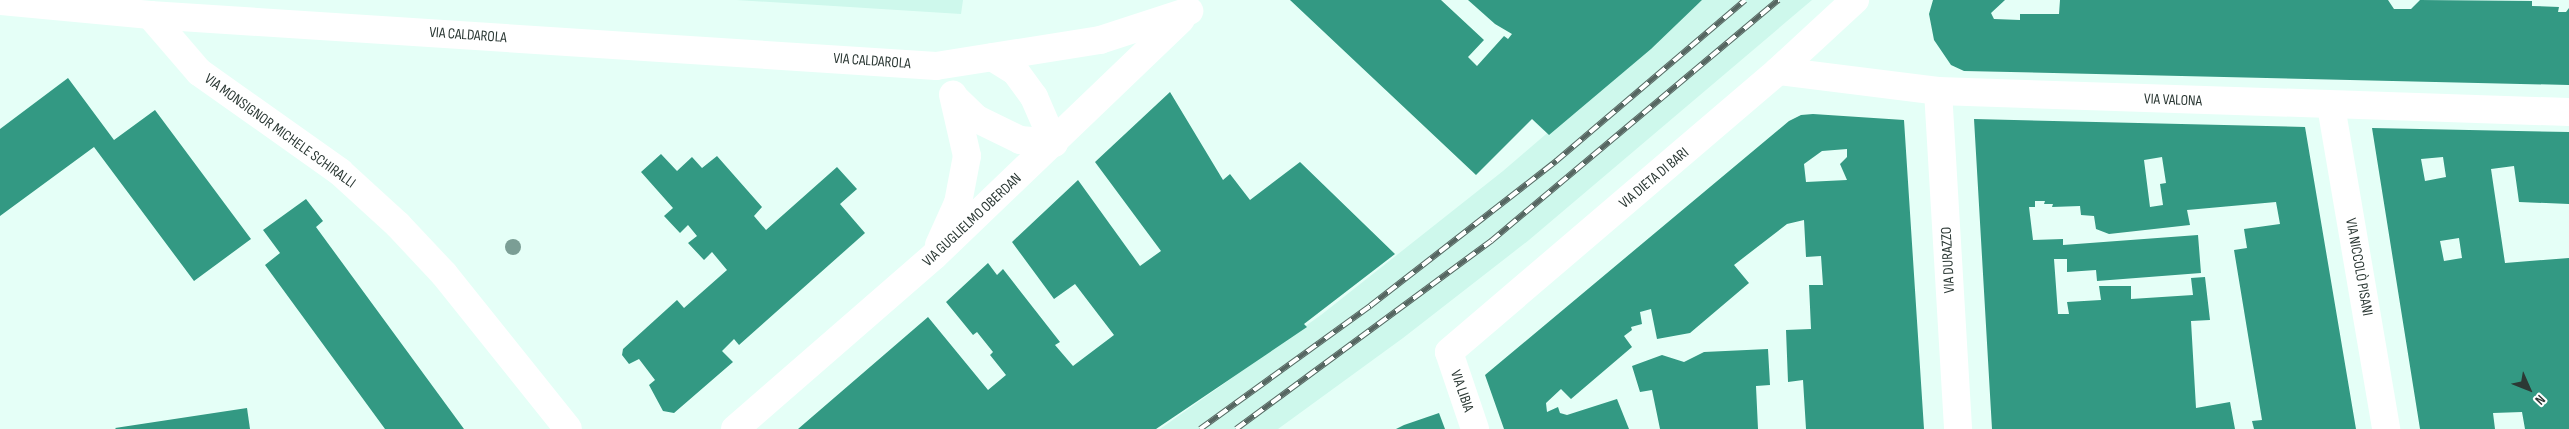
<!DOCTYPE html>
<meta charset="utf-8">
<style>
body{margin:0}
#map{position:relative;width:2569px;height:429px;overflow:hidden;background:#e5fff7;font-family:"Sofia Sans Condensed",sans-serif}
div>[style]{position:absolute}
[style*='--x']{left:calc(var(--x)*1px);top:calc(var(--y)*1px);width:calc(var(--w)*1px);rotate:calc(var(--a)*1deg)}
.built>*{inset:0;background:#cef8ec}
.building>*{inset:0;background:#339983}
.minor>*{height:28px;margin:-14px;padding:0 14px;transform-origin:14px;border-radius:14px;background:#fff}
.major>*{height:28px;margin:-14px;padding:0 14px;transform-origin:14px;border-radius:14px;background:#fff}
.rail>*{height:5.5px;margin-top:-2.75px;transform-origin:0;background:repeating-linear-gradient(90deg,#fff 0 11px,#566661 0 22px);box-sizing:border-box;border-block:1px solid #566661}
.trees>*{width:16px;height:16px;margin:-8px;border-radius:50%;background:#7b9e95}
span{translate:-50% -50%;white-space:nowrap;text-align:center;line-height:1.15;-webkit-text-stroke:4.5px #fff;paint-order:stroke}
.street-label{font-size:15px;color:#2c3935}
.north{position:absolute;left:2504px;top:364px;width:50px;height:50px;-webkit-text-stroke:4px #fff;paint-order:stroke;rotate:134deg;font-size:14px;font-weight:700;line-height:20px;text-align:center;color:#2c3935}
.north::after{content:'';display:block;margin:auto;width:18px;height:22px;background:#2c3935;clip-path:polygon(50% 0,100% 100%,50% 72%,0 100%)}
</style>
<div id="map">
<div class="built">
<div style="clip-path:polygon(736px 0,963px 0,961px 14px)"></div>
<div style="clip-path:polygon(1702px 0,1812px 0,1529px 240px,1403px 338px,1278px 429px,1160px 429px,1321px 315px,1503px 171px)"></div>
</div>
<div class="building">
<div style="clip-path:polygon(1290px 0,1441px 0,1484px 40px,1468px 57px,1477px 66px,1504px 36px,1508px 39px,1512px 34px,1495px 24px,1468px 0,1702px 0,1651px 49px,1549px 135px,1532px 119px,1476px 175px)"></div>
<div style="clip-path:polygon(1933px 0,2005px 0,1991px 13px,1994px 19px,2020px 20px,2020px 14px,2059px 14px,2060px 0,2388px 0,2394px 9px,2411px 9px,2420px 0,2532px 1px,2532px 6px,2559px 7px,2558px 12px,2566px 12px,2569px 8px,2569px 85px,1964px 71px,1951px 65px,1934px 40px,1929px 14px)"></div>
<div style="clip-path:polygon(68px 78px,114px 140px,155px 110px,251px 239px,194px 281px,94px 147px,0 216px,0 129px)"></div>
<div style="clip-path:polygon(1170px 92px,1223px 180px,1230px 174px,1250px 200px,1300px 162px,1395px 254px,1304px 324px,1307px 327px,1156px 429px,798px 429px,928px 317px,988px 390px,1006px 375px,990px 355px,993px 352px,977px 332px,973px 335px,946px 302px,988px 263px,997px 275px,1003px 269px,1060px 342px,1055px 345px,1073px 366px,1114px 335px,1075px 284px,1054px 299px,1012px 242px,1078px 180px,1140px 266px,1161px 251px,1095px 162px)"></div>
<div style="clip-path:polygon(evenodd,1813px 114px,1904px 120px,1924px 429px,1806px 429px,1803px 380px,1788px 382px,1786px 330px,1811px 329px,1809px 285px,1823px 285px,1821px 256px,1806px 257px,1804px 220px,1787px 224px,1734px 265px,1749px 283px,1690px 333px,1657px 339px,1651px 309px,1640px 312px,1642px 324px,1631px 327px,1632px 330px,1624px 336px,1632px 347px,1571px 399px,1561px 389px,1546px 403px,1547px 412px,1558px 407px,1560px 413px,1567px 415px,1617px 399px,1629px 429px,1504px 429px,1485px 375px,1789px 121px,1801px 115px,1813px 114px,1847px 149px,1847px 157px,1840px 164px,1847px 180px,1806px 182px,1804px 164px,1822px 151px,1847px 149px)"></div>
<div style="clip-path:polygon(evenodd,1974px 119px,2305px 127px,2356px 429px,2254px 429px,2252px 421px,2262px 420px,2234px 250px,2247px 248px,2244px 229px,2280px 224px,2276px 202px,2187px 210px,2190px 225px,2109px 234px,2096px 229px,2094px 216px,2081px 215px,2080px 206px,2052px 207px,2053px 204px,2044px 204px,2045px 201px,2035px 201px,2035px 207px,2029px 207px,2033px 240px,2063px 239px,2063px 245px,2198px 235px,2201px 273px,2097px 281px,2096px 270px,2067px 272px,2067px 259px,2054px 259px,2058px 314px,2069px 314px,2067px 302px,2101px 300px,2099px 286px,2131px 286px,2131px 299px,2193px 295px,2191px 278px,2205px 277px,2210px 320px,2191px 321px,2196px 408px,2230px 402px,2235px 429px,1992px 429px,1974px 119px,2162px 157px,2166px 183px,2160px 184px,2163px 205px,2150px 207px,2144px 160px,2162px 157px)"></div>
<div style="clip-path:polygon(evenodd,2372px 128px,2569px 132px,2569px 204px,2519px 202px,2514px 166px,2491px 169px,2505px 263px,2569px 258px,2569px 429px,2525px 429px,2522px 412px,2493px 413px,2495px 429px,2420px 429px,2372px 128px,2443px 157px,2446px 177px,2425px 181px,2421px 159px,2443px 157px,2372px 128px,2459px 238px,2462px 258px,2444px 261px,2440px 241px,2459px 238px)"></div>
<div style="clip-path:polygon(661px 154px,677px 171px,692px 157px,702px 168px,717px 156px,762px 207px,754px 216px,766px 230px,837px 167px,857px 189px,840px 204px,865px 233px,739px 345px,734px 339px,722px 351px,733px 362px,674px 413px,663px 411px,649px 385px,655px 380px,639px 359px,629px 364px,622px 355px,623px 349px,677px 300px,684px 308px,727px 270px,712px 252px,704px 260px,688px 243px,697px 236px,688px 225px,680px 233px,664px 216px,673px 208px,641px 172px)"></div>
<div style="clip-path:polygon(306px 199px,323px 221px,316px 227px,464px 429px,385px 429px,265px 265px,280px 253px,263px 230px)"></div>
<div style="clip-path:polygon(1768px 349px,1770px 385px,1756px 386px,1758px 429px,1660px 429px,1652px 390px,1640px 392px,1632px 366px,1662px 355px,1684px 362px,1704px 352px)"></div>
<div style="clip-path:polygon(247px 408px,250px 429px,116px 429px,115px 428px)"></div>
<div style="clip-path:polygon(1439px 413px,1445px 429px,1396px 429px,1404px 425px)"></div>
</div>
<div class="minor">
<div style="--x:150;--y:15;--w:75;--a:49.3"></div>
<div style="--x:199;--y:72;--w:173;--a:35.3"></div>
<div style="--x:340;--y:172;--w:79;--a:42.4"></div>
<div style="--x:398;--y:225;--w:67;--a:46.8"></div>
<div style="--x:444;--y:274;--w:198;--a:51.3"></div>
<div style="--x:1778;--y:71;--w:161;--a:7.1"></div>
<div style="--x:1938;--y:91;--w:631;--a:1.91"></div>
<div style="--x:1938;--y:91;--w:339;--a:86.6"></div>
<div style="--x:2331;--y:106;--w:328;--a:80.3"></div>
<div style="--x:1475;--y:429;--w:81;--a:-108.7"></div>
<div style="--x:1449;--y:352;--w:433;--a:-40.5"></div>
<div style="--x:1778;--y:71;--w:105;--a:-42.7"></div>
</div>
<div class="major">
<div style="--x:0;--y:1;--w:151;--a:5.3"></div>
<div style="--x:150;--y:15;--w:788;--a:3.71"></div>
<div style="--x:936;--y:66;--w:166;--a:-9"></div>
<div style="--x:1100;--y:40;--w:94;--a:-18"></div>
<div style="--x:954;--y:97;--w:32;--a:44"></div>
<div style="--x:977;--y:119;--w:48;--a:26"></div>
<div style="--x:1020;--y:140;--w:34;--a:5"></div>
<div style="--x:1054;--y:143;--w:50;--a:-113.5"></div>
<div style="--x:1034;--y:97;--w:31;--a:-126"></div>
<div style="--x:1016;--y:72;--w:28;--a:-148"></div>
<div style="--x:939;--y:245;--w:46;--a:-65.7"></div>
<div style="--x:958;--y:203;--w:48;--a:-79.2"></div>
<div style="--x:967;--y:156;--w:63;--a:-102.9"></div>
<div style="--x:735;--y:429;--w:264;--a:-41"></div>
<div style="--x:934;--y:256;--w:342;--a:-43.8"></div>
</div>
<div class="rail">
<div style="--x:1200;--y:429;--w:210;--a:-35.9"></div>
<div style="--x:1370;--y:306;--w:236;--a:-37.9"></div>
<div style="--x:1556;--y:161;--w:248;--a:-40.4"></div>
<div style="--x:1236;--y:429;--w:317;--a:-36.4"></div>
<div style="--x:1491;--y:241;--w:375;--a:-40"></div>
</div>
<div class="trees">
<div style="left:513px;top:247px"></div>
</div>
<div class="street-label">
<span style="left:468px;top:35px;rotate:4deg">VIA CALDAROLA</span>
<span style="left:872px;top:61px;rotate:4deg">VIA CALDAROLA</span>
<span style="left:2173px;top:100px;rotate:2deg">VIA VALONA</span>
<span style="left:280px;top:131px;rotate:36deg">VIA MONSIGNOR MICHELE SCHIRALLI</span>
<span style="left:1654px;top:178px;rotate:-40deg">VIA DIETA DI BARI</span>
<span style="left:972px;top:220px;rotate:-43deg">VIA GUGLIELMO OBERDAN</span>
<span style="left:1948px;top:260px;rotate:-93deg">VIA DURAZZO</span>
<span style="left:2359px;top:267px;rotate:80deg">VIA NICCOLÒ PISANI</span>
<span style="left:1462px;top:391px;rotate:71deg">VIA LIBIA</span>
</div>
<div class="north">N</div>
</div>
